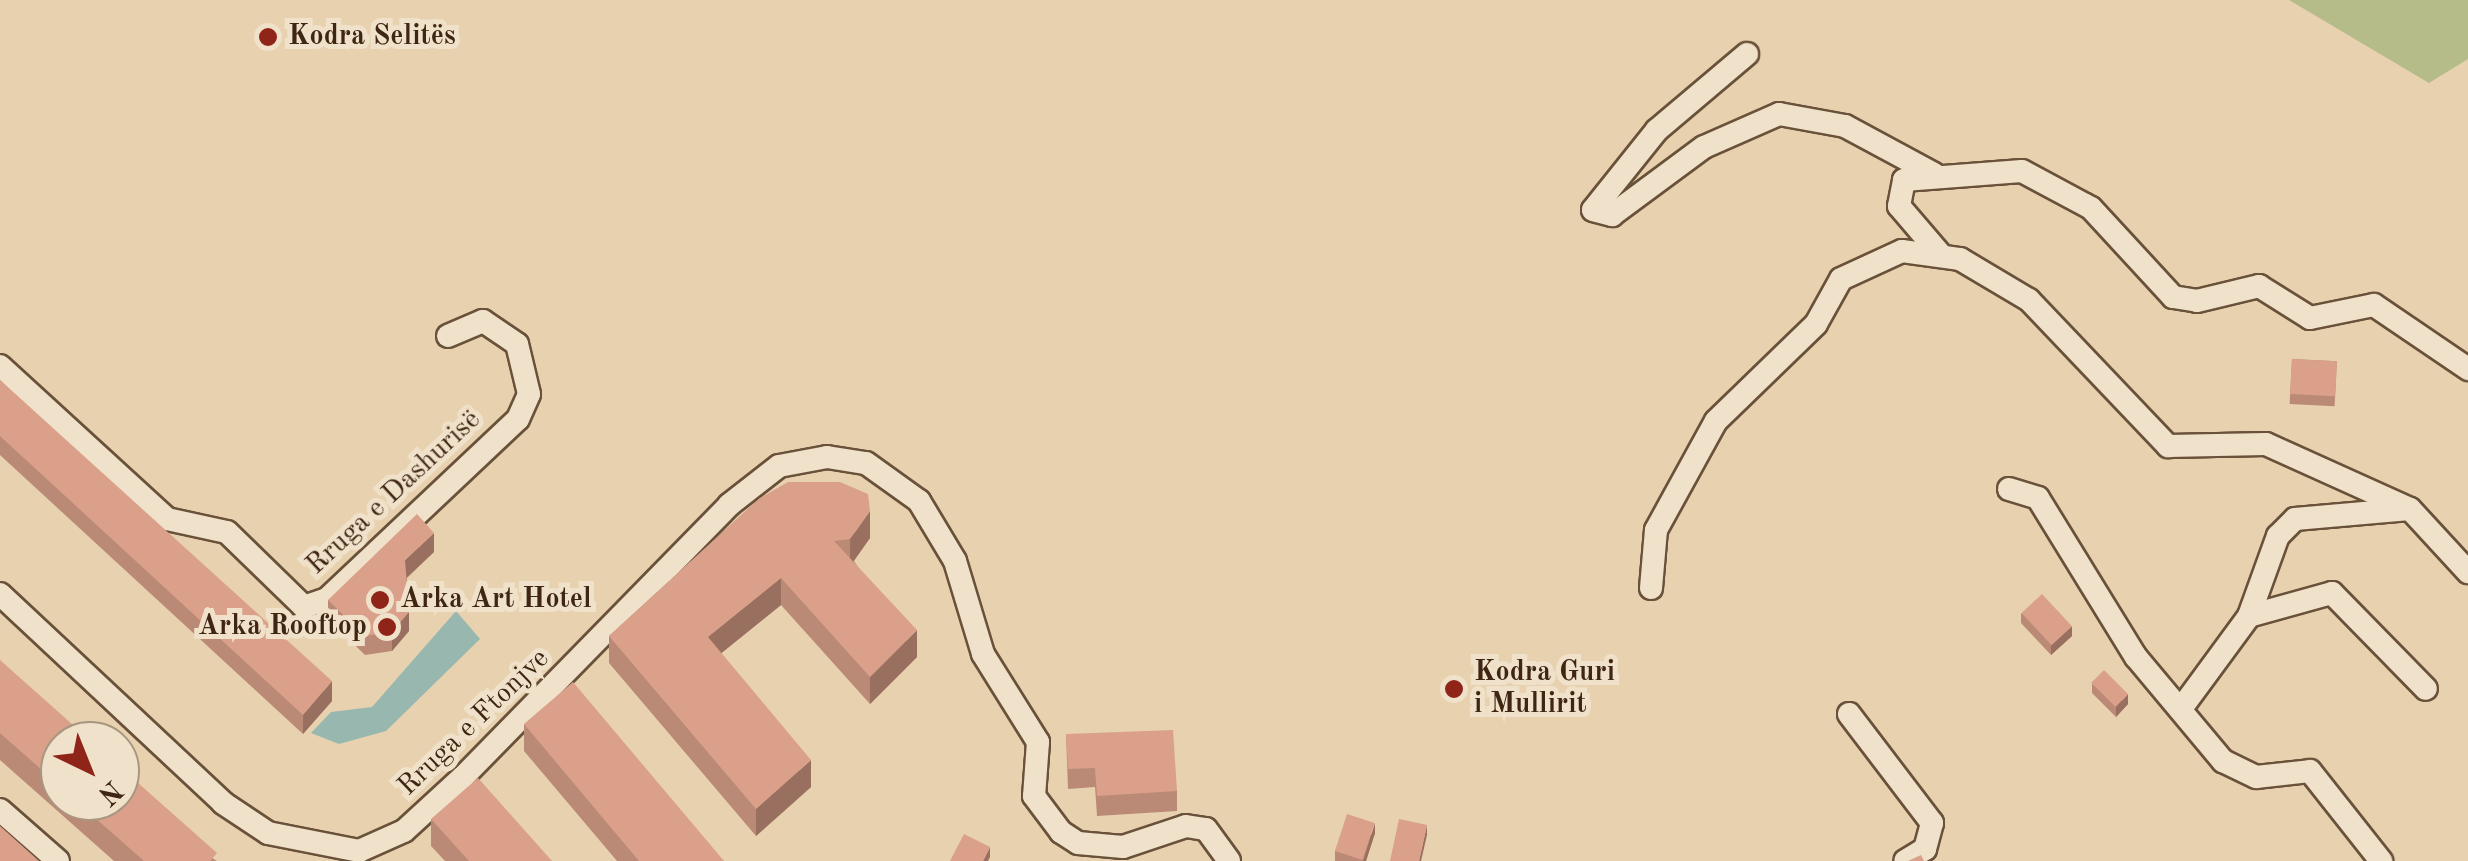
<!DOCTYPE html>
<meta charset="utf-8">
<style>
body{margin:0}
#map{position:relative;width:2468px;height:861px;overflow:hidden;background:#e8d1ae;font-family:"Old Standard TT",serif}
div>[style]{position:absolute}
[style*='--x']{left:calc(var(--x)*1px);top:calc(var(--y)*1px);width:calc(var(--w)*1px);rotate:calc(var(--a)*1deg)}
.green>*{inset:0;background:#b5bc8a}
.water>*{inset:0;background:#97b7af}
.roads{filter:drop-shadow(2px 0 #69513a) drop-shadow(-2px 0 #69513a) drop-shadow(0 2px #69513a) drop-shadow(0 -2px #69513a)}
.street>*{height:22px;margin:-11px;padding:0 11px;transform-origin:11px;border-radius:11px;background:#f0e1ca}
.wall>*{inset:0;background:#bb8a76;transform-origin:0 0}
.shaded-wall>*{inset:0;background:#997060}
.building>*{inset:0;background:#daa089;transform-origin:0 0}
.dots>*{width:28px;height:28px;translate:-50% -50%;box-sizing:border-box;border:5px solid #f0e1ca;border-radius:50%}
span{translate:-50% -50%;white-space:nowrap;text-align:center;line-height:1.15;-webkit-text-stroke:10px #f0e1ca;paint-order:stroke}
.poi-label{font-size:28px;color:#3f2613;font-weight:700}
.left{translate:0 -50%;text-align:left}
.right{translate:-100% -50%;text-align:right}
.street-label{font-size:28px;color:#3f2613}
.north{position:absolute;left:40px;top:721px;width:100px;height:100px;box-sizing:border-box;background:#f0e1ca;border:2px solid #a99681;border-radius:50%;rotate:137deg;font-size:28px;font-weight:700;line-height:40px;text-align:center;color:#3f2613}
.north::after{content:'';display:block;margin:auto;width:35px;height:45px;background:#8f2418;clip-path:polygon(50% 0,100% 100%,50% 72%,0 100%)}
</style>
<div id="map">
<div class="green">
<div style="clip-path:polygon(2289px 0,2468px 0,2468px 59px,2429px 83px)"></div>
</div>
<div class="water">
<div style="clip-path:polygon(456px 611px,480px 639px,386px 731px,339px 744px,311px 733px,331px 712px,372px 707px)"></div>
</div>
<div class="roads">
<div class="street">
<div style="--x:1747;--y:54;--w:118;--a:139.8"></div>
<div style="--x:1657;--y:130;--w:102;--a:128.7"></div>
<div style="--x:1593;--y:210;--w:20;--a:15"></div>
<div style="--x:1612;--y:215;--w:114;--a:-36.5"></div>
<div style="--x:1704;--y:147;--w:82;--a:-23.7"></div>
<div style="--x:1779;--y:114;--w:67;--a:10.3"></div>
<div style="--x:1845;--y:126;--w:101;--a:28.3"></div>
<div style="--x:1940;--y:254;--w:63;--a:-130.5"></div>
<div style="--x:1899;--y:206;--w:26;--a:-79"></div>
<div style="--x:1904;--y:180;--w:118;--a:-4.4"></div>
<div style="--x:2022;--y:171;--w:78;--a:28.2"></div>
<div style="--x:2091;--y:208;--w:121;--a:47.3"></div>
<div style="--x:2173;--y:297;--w:24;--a:9"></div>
<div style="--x:2197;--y:301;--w:64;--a:-13.6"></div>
<div style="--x:2259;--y:286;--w:60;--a:32.1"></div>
<div style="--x:2310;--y:318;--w:65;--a:-11.5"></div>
<div style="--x:2374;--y:305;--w:114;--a:34.2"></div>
<div style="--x:0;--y:366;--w:226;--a:42.5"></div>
<div style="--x:167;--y:519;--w:61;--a:12.2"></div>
<div style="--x:227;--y:532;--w:107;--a:44.2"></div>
<div style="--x:304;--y:607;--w:24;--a:-19"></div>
<div style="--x:327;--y:599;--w:262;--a:-43.3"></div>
<div style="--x:518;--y:419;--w:27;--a:-66"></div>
<div style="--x:529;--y:394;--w:51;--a:-103.5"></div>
<div style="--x:517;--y:344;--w:41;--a:-145.9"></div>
<div style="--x:483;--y:321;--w:38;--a:157"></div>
<div style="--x:2009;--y:489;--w:30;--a:17"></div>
<div style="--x:2038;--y:498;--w:187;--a:58.4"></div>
<div style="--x:2136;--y:657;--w:136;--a:50.1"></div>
<div style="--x:2223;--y:761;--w:37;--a:26"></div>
<div style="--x:2256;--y:777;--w:54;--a:-6.3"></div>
<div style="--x:2310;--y:771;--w:115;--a:51.7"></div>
<div style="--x:1651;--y:588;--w:58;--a:-85.1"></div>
<div style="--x:1656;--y:530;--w:124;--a:-61.2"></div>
<div style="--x:1716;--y:421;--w:139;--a:-44.1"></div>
<div style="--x:1816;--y:324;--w:51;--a:-60.9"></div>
<div style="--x:1841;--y:279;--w:67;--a:-24.7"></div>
<div style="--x:1902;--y:251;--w:59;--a:7.9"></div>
<div style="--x:1960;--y:259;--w:80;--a:30.7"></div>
<div style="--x:2029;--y:300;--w:202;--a:46.4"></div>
<div style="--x:2168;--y:446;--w:98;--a:-1.2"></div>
<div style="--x:2266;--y:444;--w:158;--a:24.3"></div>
<div style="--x:0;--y:594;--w:306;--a:43.1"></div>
<div style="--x:223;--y:803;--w:54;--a:33.7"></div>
<div style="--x:268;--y:833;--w:93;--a:11.2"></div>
<div style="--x:359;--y:851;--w:49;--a:-24"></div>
<div style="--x:404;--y:831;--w:80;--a:-42.5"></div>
<div style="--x:463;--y:777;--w:380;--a:-45.6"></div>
<div style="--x:729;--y:505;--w:63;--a:-38"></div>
<div style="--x:779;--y:466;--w:49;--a:-10.6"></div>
<div style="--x:827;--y:457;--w:39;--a:9"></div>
<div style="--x:866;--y:463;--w:65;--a:35.6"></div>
<div style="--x:919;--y:501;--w:70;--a:59"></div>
<div style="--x:955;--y:561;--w:97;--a:73.2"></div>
<div style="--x:983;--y:654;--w:104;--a:58"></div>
<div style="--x:1038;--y:742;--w:54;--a:94.2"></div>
<div style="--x:1034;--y:796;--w:45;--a:53.1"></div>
<div style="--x:1061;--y:832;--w:20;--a:33"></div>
<div style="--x:1078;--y:843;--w:45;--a:5.1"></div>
<div style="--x:1123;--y:847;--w:66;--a:-18.4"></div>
<div style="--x:1186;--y:826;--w:20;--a:9"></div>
<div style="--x:1206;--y:829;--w:39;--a:54"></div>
<div style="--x:2249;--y:616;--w:86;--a:-15.5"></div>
<div style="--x:2332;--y:593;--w:134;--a:45.6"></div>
<div style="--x:2183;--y:706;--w:112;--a:-53.7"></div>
<div style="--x:2249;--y:616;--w:85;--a:-70.1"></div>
<div style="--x:2278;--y:536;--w:24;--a:-45"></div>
<div style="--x:2295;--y:519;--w:115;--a:-5"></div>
<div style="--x:2410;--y:509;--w:86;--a:47.4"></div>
<div style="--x:1849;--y:714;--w:137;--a:52.7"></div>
<div style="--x:1932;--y:823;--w:27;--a:105"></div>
<div style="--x:1925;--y:849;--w:23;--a:149"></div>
<div style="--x:0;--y:810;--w:77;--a:41.3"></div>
</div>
</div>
<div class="wall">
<div style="left:2292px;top:359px;width:45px;height:45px;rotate:3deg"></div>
<div style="clip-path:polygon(0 380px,332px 701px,303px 734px,0 455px)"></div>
<div style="clip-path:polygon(760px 498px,870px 538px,854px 561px,917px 657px,870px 704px,781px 605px,721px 653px,811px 787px,756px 836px,609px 663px,609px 636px)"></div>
<div style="clip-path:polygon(434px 552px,407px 578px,409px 631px,392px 651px,365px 655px,328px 619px,328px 600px)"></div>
<div style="clip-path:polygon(2021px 613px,2072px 636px,2051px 655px,2021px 623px)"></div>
<div style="clip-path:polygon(0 660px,60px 741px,60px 801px,120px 801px,217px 861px,114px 861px,0 760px)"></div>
<div style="clip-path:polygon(2092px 683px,2128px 704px,2116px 717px,2092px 693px)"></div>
<div style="clip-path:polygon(524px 724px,724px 861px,617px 861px,524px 751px)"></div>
<div style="clip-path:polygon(1066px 734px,1177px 791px,1177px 811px,1097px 816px,1095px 787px,1068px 789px)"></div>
<div style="clip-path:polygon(431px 819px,552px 861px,445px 861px,431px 846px)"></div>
<div style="clip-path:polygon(1375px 833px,1366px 861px,1335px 861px,1335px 851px)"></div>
</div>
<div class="shaded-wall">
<div style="clip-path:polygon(870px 511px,870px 538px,850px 566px,850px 539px)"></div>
<div style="clip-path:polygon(434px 533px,434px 552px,405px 579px,405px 560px)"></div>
<div style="clip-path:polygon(781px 578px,781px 605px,708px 664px,708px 637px)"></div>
<div style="clip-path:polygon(409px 612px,409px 631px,392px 651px,392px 632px)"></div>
<div style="clip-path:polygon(2072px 626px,2072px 636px,2051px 655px,2051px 645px)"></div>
<div style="clip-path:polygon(917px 630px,917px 657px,870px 704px,870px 677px)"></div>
<div style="clip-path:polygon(332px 681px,332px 701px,303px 734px,303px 715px)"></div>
<div style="clip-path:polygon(2128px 694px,2128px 704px,2116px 717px,2116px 707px)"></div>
<div style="clip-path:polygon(811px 760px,811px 787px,756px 836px,756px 809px)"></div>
<div style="clip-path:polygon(1375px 823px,1375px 833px,1366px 861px,1363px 861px)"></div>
<div style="clip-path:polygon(1427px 825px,1427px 835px,1421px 861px,1419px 861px)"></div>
<div style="clip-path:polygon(990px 847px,990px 857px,988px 861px,983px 861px)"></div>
</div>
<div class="building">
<div style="left:2292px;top:359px;width:45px;height:35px;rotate:3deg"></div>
<div style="clip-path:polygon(0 380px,332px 681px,303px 715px,0 436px)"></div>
<div style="clip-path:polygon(788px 482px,840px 482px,868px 494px,870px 511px,850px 539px,834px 541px,917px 630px,870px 677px,781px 578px,708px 637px,811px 760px,756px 809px,609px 636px,760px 498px)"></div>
<div style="clip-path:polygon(417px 514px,434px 533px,405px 560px,409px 612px,392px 632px,365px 636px,328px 600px)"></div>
<div style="left:2042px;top:594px;width:44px;height:28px;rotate:47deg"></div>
<div style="clip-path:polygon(0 660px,91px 741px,60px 741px,60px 786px,0 733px)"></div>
<div style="left:2104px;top:670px;width:34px;height:18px;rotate:45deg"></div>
<div style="clip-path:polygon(573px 682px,724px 861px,639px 861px,524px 724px)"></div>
<div style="clip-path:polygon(1173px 730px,1177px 791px,1097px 796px,1095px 768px,1068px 769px,1066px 734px)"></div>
<div style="clip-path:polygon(120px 767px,217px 853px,210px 861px,144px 861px,76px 801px,120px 801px)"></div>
<div style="clip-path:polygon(478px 778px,552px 861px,469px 861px,431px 819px)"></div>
<div style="left:1347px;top:814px;width:29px;height:39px;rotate:18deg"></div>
<div style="clip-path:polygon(1399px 819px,1427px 825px,1419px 861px,1390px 861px)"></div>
<div style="clip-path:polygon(0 826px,39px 861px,0 861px)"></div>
<div style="clip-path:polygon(964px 834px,990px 847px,983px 861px,950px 861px)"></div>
<div style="clip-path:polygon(1921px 855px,1924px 861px,1908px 861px)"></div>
</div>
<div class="dots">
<div style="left:268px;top:37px;background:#8f2418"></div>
<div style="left:380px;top:600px;background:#8f2418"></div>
<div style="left:387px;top:627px;background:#8f2418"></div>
<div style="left:1454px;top:689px;background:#8f2418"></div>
</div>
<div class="poi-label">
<span class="left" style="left:288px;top:37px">Kodra Selitës</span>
<span class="left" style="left:400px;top:600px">Arka Art Hotel</span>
<span class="right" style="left:367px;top:627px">Arka Rooftop</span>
<span class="left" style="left:1474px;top:689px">Kodra Guri<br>i Mullirit</span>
</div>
<div class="street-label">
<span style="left:394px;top:493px;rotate:-43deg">Rruga e Dashurisë</span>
<span style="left:474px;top:723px;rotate:-44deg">Rruga e Ftonjve</span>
</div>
<div class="north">N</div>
</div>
